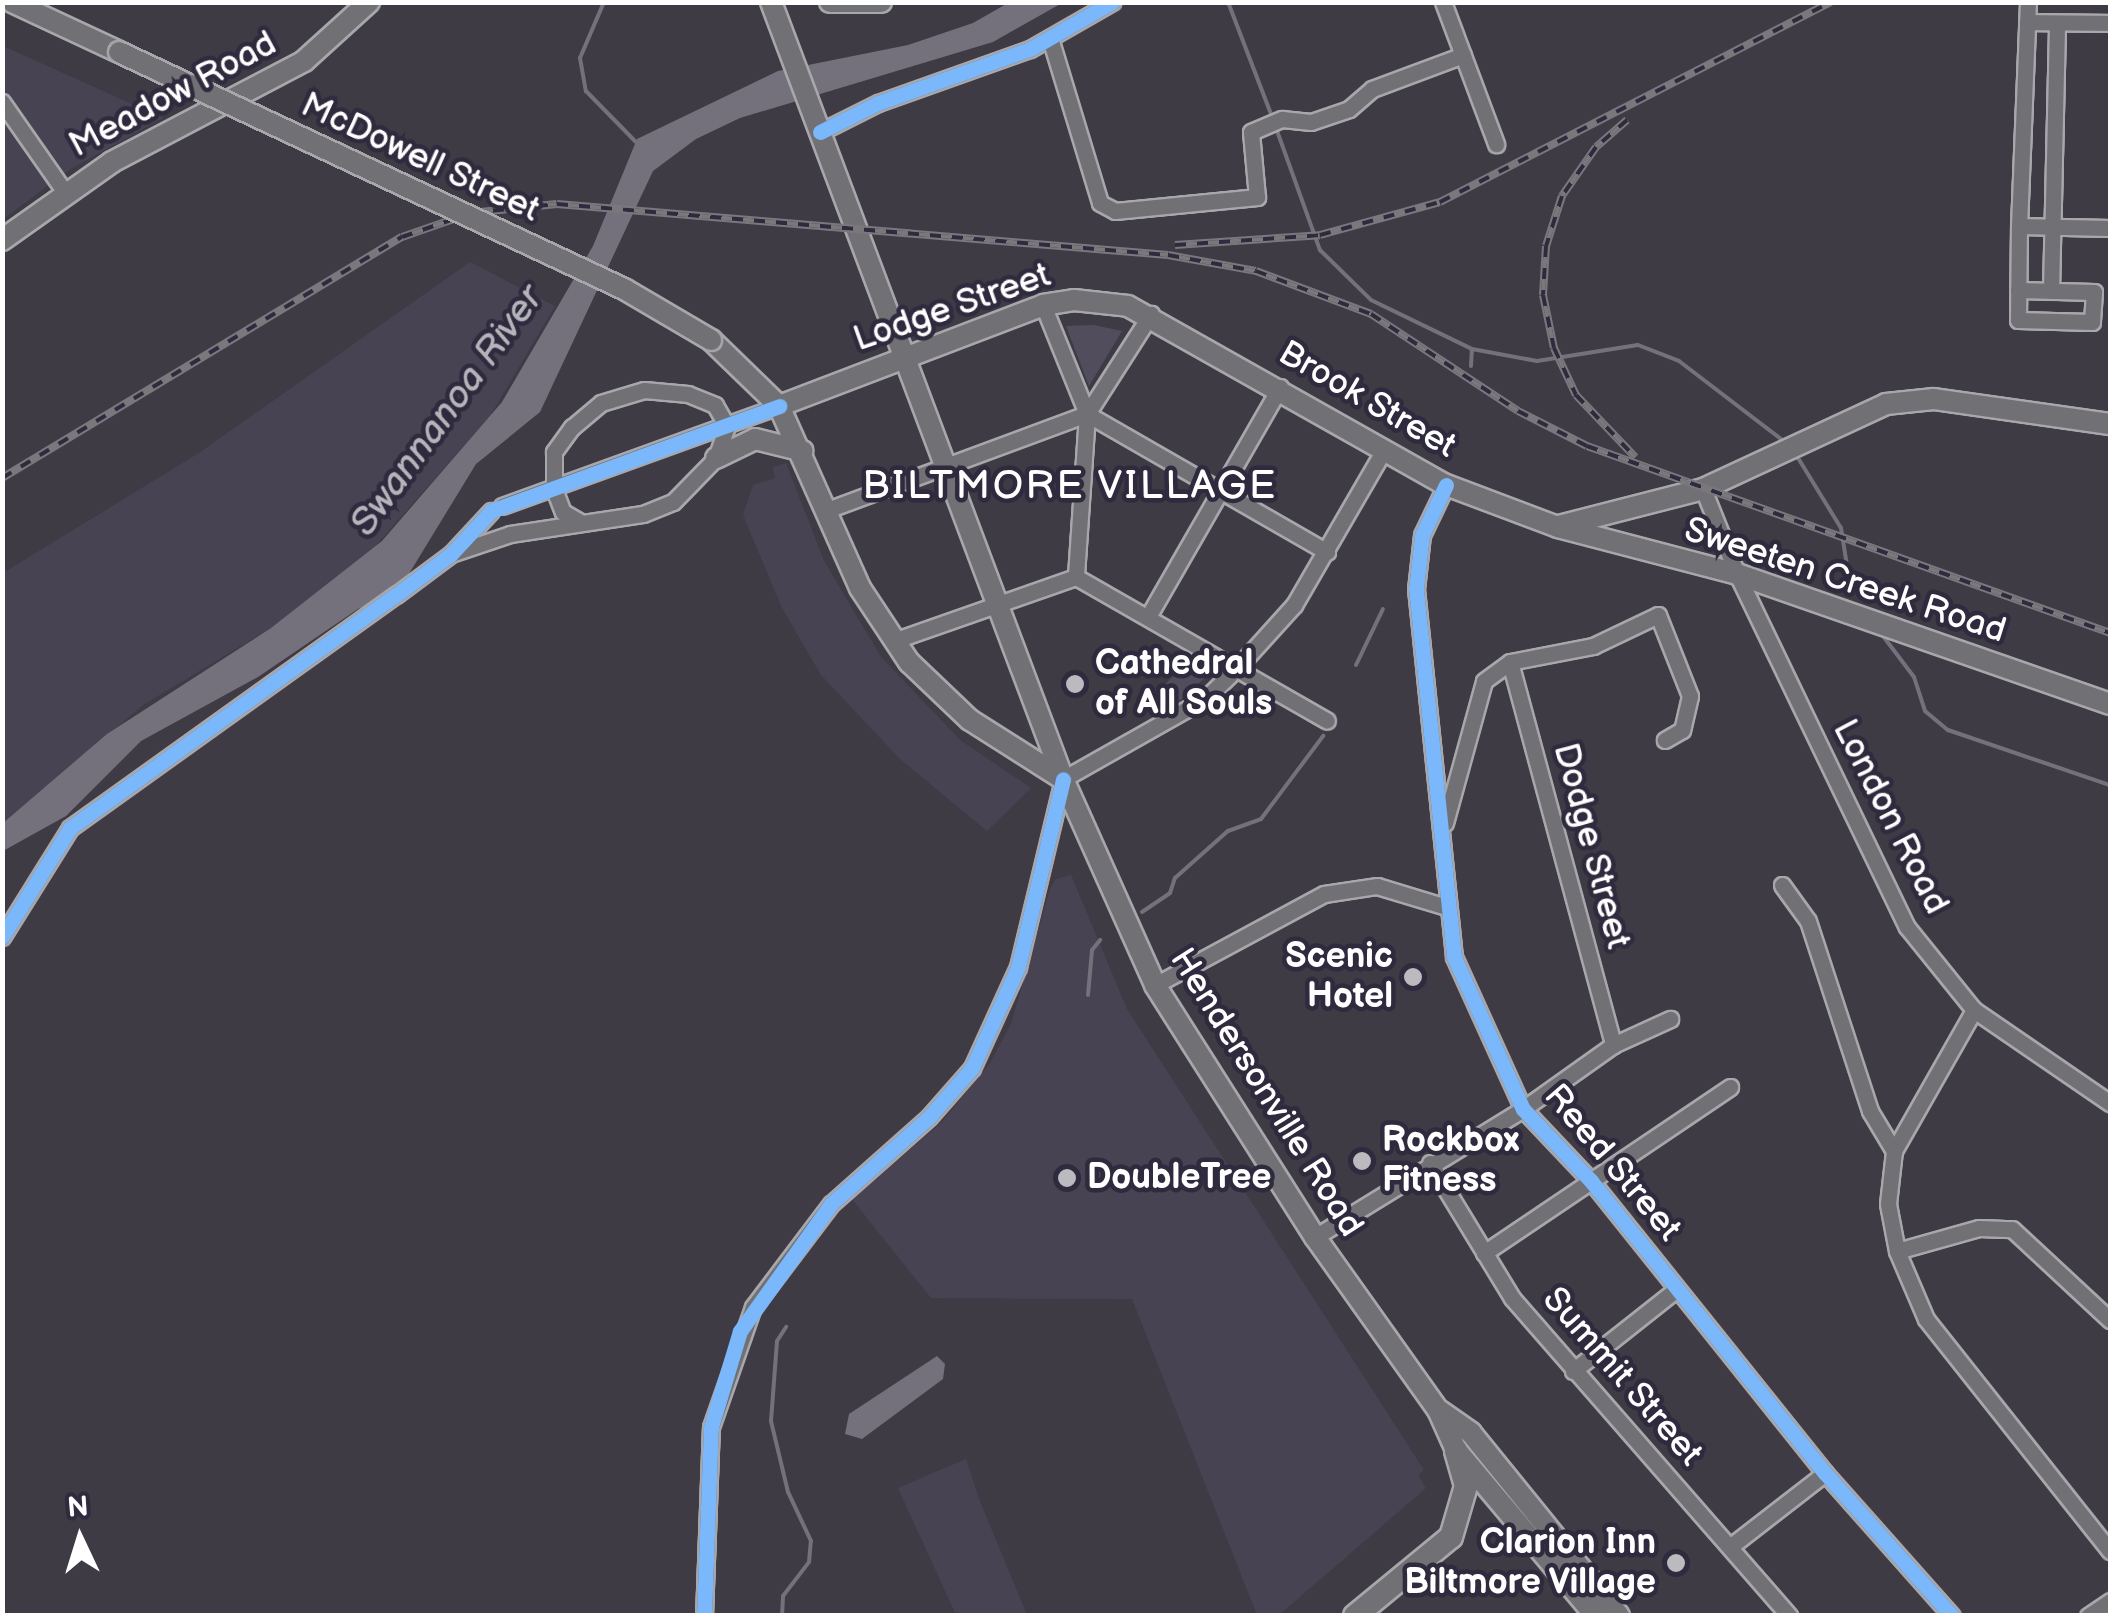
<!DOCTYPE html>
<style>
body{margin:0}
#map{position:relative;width:2113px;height:1618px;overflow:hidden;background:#3e3b45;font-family:"Balsamiq Sans",sans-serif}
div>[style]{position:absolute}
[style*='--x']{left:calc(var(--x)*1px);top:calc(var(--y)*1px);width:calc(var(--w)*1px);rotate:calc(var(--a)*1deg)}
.built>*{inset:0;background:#484353}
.green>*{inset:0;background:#524d5c}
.water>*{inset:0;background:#74717d}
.stream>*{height:4px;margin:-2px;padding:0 2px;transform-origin:2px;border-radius:2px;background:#74717d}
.roads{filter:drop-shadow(2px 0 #a8a7ab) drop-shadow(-2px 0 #a8a7ab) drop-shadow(0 2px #a8a7ab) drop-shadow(0 -2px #a8a7ab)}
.minor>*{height:15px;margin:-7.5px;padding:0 7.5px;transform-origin:7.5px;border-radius:7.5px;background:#717074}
.major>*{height:20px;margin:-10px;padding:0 10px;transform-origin:10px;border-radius:10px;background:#717074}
.highway>*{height:22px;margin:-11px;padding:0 11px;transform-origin:11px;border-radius:11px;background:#717074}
.rail>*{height:8px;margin-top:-4px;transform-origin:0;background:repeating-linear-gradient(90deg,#2f2a3d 0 11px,#7a787d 0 22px);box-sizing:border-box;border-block:2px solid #7a787d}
.bridges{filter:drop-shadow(2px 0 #a8a7ab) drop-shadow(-2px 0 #a8a7ab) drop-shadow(0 2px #a8a7ab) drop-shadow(0 -2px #a8a7ab)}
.major-bridge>*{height:20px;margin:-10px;padding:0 10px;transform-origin:10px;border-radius:10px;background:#717074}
.cycleway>*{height:15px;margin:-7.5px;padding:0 7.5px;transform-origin:7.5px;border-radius:7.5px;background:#7ab7fb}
.dots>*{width:28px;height:28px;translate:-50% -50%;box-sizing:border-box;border:5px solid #2f2a3d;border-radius:50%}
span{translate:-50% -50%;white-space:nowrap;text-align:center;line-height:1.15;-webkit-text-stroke:9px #2f2a3d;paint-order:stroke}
.street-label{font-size:35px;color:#fff}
.poi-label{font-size:35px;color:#fff;font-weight:700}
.left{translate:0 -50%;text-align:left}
.right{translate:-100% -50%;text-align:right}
.water-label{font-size:38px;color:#b5b4ba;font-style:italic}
.quarter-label{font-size:40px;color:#fff;letter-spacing:2.5px}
.frame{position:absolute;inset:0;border:5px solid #fff;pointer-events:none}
.north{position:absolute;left:30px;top:1488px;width:100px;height:100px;-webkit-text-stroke:8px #2f2a3d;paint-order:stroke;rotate:356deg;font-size:28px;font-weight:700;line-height:40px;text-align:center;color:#fff}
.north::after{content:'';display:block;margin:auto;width:35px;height:45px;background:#fff;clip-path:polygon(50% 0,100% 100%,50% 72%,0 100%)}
</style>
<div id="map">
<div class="built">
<div style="clip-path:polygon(3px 46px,163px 118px,72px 168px,3px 219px)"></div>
<div style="clip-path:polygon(470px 262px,555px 306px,490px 416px,363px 560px,271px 628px,143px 705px,3px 823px,3px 573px,199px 453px)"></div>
<div style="clip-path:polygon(786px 463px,824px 561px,881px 657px,960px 740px,1031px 788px,987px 831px,900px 759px,821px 675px,782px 608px,743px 515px,753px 485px,775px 478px,773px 467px)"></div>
<div style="clip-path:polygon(1071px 875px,1127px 1009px,1424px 1470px,1418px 1475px,1426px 1488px,1279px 1615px,1257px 1615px,1132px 1299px,931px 1298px,851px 1198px,940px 1124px,990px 1063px,1011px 1024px,1050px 889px,1056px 879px)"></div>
<div style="clip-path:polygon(966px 1459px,979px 1499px,1027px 1615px,956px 1615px,898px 1488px)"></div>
</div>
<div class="green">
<div style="clip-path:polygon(1094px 325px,1122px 331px,1089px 386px,1066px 326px)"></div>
<div style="clip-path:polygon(1187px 661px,1209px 674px,1178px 702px,1159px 691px)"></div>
</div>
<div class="water">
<div style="clip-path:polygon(1008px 3px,1062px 3px,993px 42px,740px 118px,696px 139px,653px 171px,540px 412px,476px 464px,396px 595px,358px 609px,258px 677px,141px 741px,66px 816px,3px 851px,3px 823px,107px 734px,271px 628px,382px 541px,502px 402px,593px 246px,637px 139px,778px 71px,908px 45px,973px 23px)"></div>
<div style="clip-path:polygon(937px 1356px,945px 1364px,943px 1379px,862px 1439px,845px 1434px,849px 1414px)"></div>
</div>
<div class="stream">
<div style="--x:604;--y:2;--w:61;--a:113.2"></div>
<div style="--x:580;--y:58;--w:34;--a:80"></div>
<div style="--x:586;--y:91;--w:71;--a:45.6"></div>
<div style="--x:1228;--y:2;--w:125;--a:69"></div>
<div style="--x:1276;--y:128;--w:130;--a:70.2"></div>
<div style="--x:1320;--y:250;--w:71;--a:44.4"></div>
<div style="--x:1371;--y:300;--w:112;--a:25.9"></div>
<div style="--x:1472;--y:349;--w:66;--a:10.5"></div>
<div style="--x:1537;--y:361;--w:102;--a:-9"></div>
<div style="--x:1638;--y:345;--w:44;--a:21.3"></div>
<div style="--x:1679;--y:361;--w:133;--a:37.4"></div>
<div style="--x:1471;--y:366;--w:17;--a:-87"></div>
<div style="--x:1795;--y:453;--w:88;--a:58.5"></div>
<div style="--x:1841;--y:528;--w:38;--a:81"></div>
<div style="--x:1883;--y:636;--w:51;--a:52.9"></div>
<div style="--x:1914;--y:677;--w:36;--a:72"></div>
<div style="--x:1925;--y:711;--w:30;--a:40"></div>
<div style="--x:1948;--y:730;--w:171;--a:18.8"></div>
<div style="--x:1356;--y:665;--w:62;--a:-64.3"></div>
<div style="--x:1142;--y:912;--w:34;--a:-34"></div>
<div style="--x:1170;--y:893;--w:16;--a:-72"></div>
<div style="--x:1175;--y:878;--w:71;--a:-41.6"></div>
<div style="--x:1228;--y:831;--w:35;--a:-20"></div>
<div style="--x:1261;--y:819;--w:104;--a:-53.2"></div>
<div style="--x:1088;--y:995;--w:45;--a:-84.9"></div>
<div style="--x:1092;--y:950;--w:13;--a:-51"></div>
<div style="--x:782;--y:1616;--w:20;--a:-87"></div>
<div style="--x:783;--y:1596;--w:43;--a:-52.6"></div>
<div style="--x:809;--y:1562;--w:21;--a:-85"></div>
<div style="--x:811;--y:1541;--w:54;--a:-115.1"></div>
<div style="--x:788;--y:1492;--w:73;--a:-103.5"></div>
<div style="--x:771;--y:1421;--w:80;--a:-85.7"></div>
<div style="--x:777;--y:1341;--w:17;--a:-57"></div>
</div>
<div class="roads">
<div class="minor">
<div style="--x:1443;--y:2;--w:152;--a:69.5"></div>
<div style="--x:2028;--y:2;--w:224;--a:92.3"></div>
<div style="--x:2019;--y:226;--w:91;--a:1.3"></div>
<div style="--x:2027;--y:22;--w:83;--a:0.7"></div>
<div style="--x:1050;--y:38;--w:172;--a:73.1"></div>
<div style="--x:1100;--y:203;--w:17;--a:28"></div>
<div style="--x:1115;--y:211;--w:143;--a:-5.6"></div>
<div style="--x:1257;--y:197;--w:65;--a:-95.3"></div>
<div style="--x:1251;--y:132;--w:34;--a:-23"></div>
<div style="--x:1282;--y:119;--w:29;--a:6"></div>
<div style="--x:1311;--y:122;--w:40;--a:-18.9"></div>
<div style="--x:1349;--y:109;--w:30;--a:-41"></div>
<div style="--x:1372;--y:89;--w:97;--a:-20.5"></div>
<div style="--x:2;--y:102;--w:108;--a:55.1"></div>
<div style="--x:820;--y:132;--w:65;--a:-26.6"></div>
<div style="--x:878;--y:103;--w:161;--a:-19.6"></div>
<div style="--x:1030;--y:49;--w:95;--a:-29.8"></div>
<div style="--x:2018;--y:290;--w:76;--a:1.5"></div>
<div style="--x:2094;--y:292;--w:30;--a:94"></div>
<div style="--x:2092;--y:322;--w:74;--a:-178.5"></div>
<div style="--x:2018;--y:320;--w:94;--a:-89.4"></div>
<div style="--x:2051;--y:291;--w:268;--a:-88.7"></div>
<div style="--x:1043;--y:305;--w:118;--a:68"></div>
<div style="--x:1087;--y:414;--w:163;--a:93.9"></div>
<div style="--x:1087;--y:414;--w:119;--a:-57.4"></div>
<div style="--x:1446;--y:485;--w:55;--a:115.6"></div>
<div style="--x:1422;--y:535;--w:54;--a:96.3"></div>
<div style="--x:1416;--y:589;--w:370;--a:84.1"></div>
<div style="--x:1454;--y:957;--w:167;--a:65.6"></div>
<div style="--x:1523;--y:1109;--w:99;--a:46.6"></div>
<div style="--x:1591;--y:1181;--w:374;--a:51.3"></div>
<div style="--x:1825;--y:1473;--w:191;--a:48.4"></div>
<div style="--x:1703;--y:489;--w:92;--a:68.2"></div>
<div style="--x:1737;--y:574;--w:392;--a:64.3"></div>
<div style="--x:1907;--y:927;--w:107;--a:51.1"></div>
<div style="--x:1974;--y:1010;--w:165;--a:34.4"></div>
<div style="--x:502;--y:506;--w:294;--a:-19.9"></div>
<div style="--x:827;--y:510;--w:277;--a:-20.3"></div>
<div style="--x:1087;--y:414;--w:277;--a:29.9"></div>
<div style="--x:454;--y:553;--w:59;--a:-18.7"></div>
<div style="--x:510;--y:534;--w:134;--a:-8.6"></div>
<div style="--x:643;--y:514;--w:32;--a:-22"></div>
<div style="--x:673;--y:502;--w:62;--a:-45.7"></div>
<div style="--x:716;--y:458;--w:34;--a:-71"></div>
<div style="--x:727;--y:426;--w:24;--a:-120"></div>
<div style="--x:715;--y:405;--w:29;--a:-158"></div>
<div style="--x:688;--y:394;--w:44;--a:-174.8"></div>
<div style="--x:644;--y:390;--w:45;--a:163.2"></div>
<div style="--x:601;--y:403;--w:38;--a:140"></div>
<div style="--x:572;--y:427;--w:31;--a:126"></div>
<div style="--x:554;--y:452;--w:37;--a:90"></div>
<div style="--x:554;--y:489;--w:25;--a:69"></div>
<div style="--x:563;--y:512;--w:22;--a:30"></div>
<div style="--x:1149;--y:615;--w:263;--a:-60.1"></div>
<div style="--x:893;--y:641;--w:194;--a:-19.3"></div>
<div style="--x:1076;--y:577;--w:289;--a:29.8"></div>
<div style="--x:1510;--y:662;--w:397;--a:74.9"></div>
<div style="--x:1445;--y:823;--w:147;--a:-74.6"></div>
<div style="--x:1484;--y:681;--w:32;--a:-36"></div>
<div style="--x:1510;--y:662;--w:85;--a:-10.9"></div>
<div style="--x:1593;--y:646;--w:72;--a:-25.5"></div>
<div style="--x:1658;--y:615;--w:87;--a:68.4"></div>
<div style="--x:1690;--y:696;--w:35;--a:103"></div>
<div style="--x:1682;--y:730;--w:20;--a:150"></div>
<div style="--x:1782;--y:885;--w:44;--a:54.2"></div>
<div style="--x:1808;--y:921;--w:200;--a:71.9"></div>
<div style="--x:1870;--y:1111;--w:47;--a:59"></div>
<div style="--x:2;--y:937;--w:128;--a:-58"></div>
<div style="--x:70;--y:828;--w:401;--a:-35.6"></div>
<div style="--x:396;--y:595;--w:69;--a:-36.7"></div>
<div style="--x:451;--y:554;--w:59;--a:-47.1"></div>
<div style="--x:1155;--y:985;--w:192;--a:-28.3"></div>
<div style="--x:1324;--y:894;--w:54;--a:-8.6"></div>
<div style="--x:1377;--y:886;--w:72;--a:16.9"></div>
<div style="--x:1974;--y:1010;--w:162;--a:119.6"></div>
<div style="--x:1894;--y:1151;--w:53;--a:96.5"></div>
<div style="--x:1888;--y:1204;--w:48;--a:79.2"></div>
<div style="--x:1897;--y:1251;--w:74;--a:66.9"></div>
<div style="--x:1926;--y:1319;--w:296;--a:51.6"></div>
<div style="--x:1430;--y:1163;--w:158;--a:58.7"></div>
<div style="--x:1512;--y:1298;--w:422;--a:48.9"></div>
<div style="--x:1315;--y:1237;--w:244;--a:-31.6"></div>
<div style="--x:1523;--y:1109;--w:110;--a:-35.4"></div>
<div style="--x:1613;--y:1045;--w:63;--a:-24.5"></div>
<div style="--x:1897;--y:1251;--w:85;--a:-15.7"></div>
<div style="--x:1979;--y:1228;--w:33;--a:2"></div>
<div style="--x:2012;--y:1229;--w:134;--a:42.9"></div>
<div style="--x:1484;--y:1253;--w:297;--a:-34"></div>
<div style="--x:1573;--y:1371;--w:132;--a:-38.3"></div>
<div style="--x:1731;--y:1546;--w:119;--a:-37.8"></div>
<div style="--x:704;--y:1616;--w:189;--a:-87.9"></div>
<div style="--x:711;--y:1427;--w:127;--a:-70.7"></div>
<div style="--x:753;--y:1307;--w:129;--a:-52.9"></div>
<div style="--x:831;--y:1204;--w:131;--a:-41.6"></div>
<div style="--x:929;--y:1117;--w:65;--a:-48.7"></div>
<div style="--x:972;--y:1068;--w:111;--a:-65.5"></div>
<div style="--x:1018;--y:967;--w:193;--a:-76.5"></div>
<div style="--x:1063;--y:779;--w:164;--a:-29.5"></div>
<div style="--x:1206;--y:698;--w:43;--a:-44.1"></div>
<div style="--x:1237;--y:668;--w:85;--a:-47.9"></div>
<div style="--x:1294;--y:605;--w:181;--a:-59.9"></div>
<div style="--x:2088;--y:1616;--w:27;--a:-34"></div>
</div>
<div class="major">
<div style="--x:12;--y:2;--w:118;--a:25"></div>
<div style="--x:771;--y:2;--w:830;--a:69.4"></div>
<div style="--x:1063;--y:779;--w:226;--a:65.9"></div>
<div style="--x:1155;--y:985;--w:299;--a:57.6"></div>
<div style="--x:1315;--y:1237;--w:212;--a:54.6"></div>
<div style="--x:1438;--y:1410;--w:44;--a:65.8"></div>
<div style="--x:1456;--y:1450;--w:217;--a:49.9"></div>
<div style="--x:830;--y:2;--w:51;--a:0"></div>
<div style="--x:2;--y:240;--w:135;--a:-35.3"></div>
<div style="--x:112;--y:162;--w:217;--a:-27.7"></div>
<div style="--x:304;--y:61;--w:88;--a:-42.2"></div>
<div style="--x:711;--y:340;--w:95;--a:44.1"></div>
<div style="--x:779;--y:406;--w:199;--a:66"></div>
<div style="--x:860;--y:588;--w:89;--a:56.5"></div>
<div style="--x:909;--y:662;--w:84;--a:43.6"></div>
<div style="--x:970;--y:720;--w:110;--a:32.4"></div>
<div style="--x:779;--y:406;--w:283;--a:-20.9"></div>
<div style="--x:1043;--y:305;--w:31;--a:-9"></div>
<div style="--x:1074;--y:300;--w:54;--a:6.3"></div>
<div style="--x:1128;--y:306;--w:365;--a:29.4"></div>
<div style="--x:1446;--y:485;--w:120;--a:20.6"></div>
<div style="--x:1558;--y:527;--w:185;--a:14.7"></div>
<div style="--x:1737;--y:574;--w:395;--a:19.2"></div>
<div style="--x:716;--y:458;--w:43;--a:-26"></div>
<div style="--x:755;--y:439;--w:49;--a:14"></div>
<div style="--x:1559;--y:526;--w:149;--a:-14.4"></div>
<div style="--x:1703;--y:489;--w:202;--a:-24.9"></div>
<div style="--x:1886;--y:404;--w:48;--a:-5.9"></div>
<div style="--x:1934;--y:399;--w:178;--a:8.1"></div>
<div style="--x:1440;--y:1411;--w:38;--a:35"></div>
<div style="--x:1471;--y:1433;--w:235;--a:51"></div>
</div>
<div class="highway">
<div style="--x:1355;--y:1616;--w:124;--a:-39.5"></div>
<div style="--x:1451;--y:1537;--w:53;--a:-73.6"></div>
<div style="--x:1466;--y:1486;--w:37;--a:-106"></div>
</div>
</div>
<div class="rail">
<div style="--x:1627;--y:120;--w:41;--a:138.9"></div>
<div style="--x:1596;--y:147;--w:60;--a:124.8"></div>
<div style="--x:1562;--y:196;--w:52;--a:107.7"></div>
<div style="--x:1546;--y:246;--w:49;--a:93.5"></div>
<div style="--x:1543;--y:295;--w:54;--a:78.3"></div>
<div style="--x:1554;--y:348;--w:52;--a:64.9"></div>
<div style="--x:1576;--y:395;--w:86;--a:46.4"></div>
<div style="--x:1175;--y:245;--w:145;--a:-3.9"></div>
<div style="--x:1320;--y:235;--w:124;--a:-15.4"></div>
<div style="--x:1440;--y:202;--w:439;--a:-27.1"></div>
<div style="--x:2;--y:478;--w:467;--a:-31.1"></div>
<div style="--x:402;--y:237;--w:73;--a:-19.2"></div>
<div style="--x:471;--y:213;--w:86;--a:-6"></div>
<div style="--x:557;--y:204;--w:613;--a:4.77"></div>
<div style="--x:1168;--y:255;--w:89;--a:10.3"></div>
<div style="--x:1256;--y:271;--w:123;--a:20.5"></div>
<div style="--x:1371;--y:314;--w:176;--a:33.4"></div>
<div style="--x:1518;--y:411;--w:77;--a:26.9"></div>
<div style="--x:1587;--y:446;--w:555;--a:19.67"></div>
</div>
<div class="bridges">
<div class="major-bridge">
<div style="--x:119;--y:52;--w:558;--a:25.14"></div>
<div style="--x:624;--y:289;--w:101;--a:30.4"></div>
</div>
</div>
<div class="cycleway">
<div style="--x:820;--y:132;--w:65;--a:-26.6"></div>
<div style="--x:878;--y:103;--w:161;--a:-19.6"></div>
<div style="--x:1030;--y:49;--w:95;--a:-29.8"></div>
<div style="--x:1446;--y:485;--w:55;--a:115.6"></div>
<div style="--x:1422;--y:535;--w:54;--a:96.3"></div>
<div style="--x:1416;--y:589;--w:370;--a:84.1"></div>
<div style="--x:1454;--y:957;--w:167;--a:65.6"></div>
<div style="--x:1523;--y:1109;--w:99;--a:46.6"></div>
<div style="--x:1591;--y:1181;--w:374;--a:51.3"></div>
<div style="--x:1825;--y:1473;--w:191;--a:48.4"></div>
<div style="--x:2;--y:937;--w:128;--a:-58"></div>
<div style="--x:70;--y:828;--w:401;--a:-35.6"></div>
<div style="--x:396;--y:595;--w:69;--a:-36.7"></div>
<div style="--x:451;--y:554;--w:59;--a:-47.1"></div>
<div style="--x:491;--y:511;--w:307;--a:-20"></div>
<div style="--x:704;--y:1616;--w:189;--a:-87.9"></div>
<div style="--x:711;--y:1427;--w:100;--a:-73.2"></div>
<div style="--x:740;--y:1331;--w:156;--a:-54.4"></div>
<div style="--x:831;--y:1204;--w:131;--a:-41.6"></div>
<div style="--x:929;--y:1117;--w:65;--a:-48.7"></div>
<div style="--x:972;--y:1068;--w:111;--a:-65.5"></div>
<div style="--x:1018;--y:967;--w:193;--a:-76.5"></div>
</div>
<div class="dots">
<div style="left:1075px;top:684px;background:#bbbabe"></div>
<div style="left:1413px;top:977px;background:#bbbabe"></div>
<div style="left:1362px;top:1161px;background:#bbbabe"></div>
<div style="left:1067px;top:1178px;background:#bbbabe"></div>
<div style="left:1676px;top:1563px;background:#bbbabe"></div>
</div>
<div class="street-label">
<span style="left:173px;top:95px;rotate:-28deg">Meadow Road</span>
<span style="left:420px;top:158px;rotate:25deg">McDowell Street</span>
<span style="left:952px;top:308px;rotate:-19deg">Lodge Street</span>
<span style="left:1367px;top:400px;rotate:30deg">Brook Street</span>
<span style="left:1845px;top:581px;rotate:18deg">Sweeten Creek Road</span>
<span style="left:1890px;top:817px;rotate:63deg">London Road</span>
<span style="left:1591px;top:846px;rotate:75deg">Dodge Street</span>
<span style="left:1266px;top:1093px;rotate:58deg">Hendersonville Road</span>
<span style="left:1612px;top:1163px;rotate:50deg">Reed Street</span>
<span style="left:1622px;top:1377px;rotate:49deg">Summit Street</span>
</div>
<div class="poi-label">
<span class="left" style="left:1095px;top:684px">Cathedral<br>of All Souls</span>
<span class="right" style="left:1393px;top:977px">Scenic<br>Hotel</span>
<span class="left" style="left:1382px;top:1161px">Rockbox<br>Fitness</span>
<span class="left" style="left:1087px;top:1178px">DoubleTree</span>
<span class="right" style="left:1656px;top:1563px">Clarion Inn<br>Biltmore Village</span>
</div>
<div class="water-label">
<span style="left:447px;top:411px;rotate:-54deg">Swannanoa River</span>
</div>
<div class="quarter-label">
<span style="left:1070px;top:486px">BILTMORE VILLAGE</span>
</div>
<div class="frame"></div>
<div class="north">N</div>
</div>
